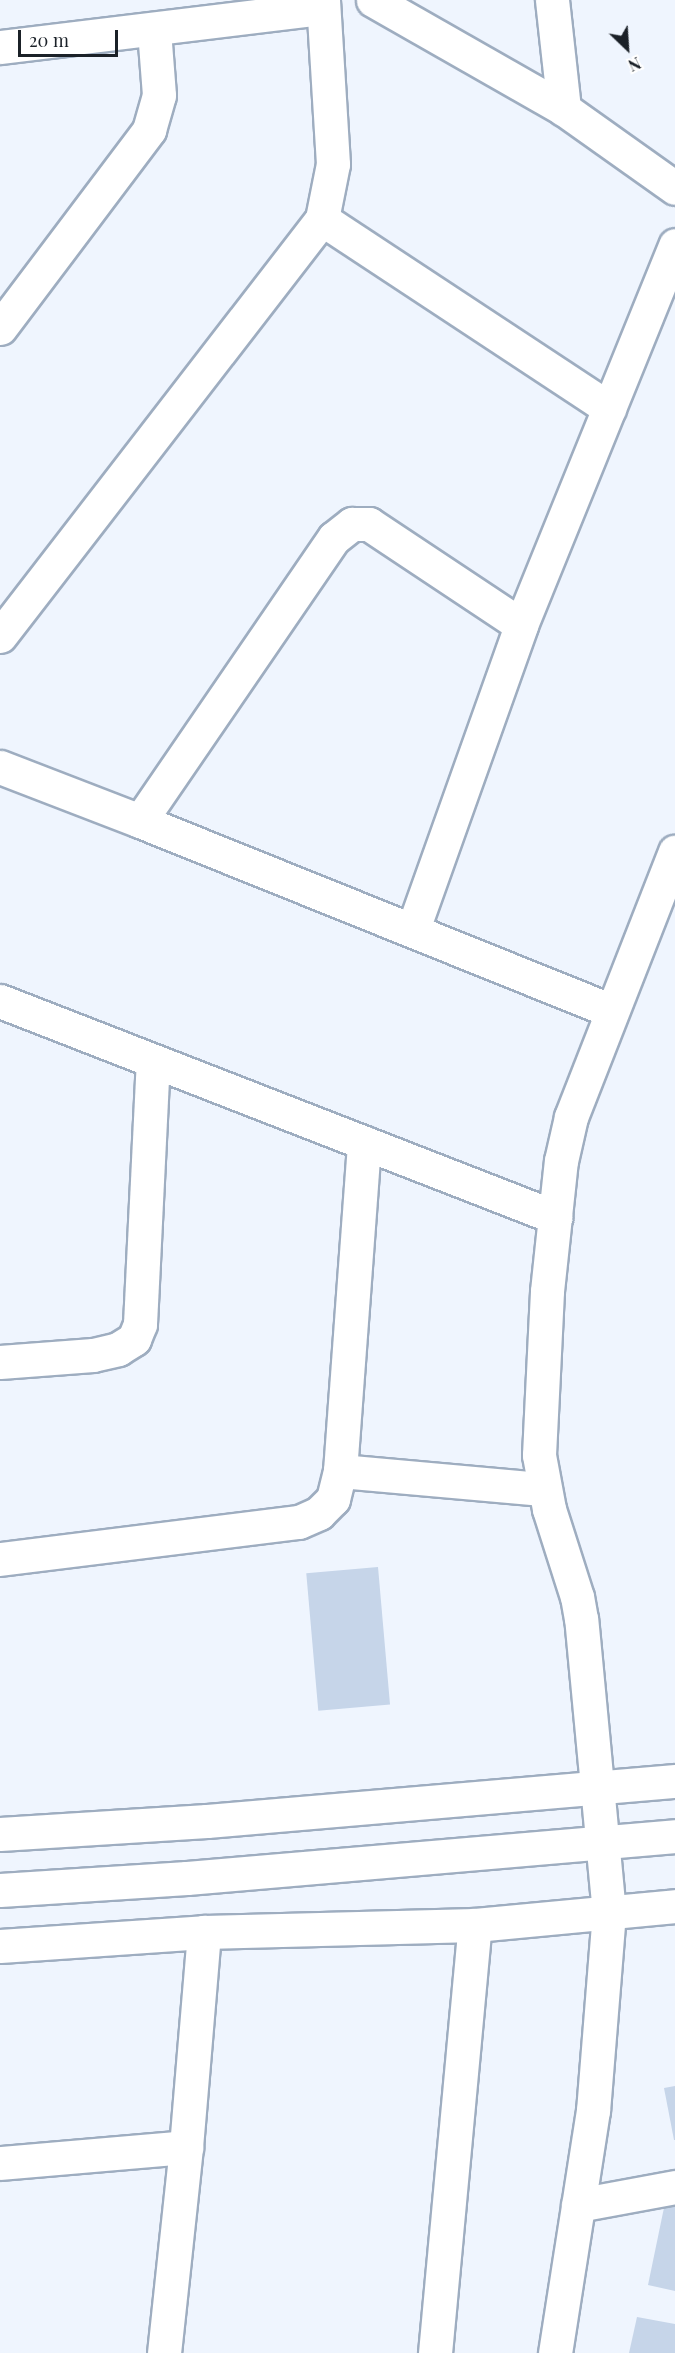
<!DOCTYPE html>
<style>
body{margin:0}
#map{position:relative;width:675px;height:2353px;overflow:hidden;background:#eff5fe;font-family:"Playfair Display",serif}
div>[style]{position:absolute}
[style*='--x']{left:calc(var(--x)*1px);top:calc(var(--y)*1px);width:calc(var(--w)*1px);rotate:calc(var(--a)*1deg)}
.building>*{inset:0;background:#c6d5e9;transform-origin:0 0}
.roads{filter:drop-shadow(2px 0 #9eadc0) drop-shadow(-2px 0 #9eadc0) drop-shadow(0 2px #9eadc0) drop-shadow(0 -2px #9eadc0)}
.minor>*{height:33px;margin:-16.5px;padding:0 16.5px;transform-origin:16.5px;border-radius:16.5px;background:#fff}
span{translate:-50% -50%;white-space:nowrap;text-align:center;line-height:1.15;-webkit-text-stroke:4.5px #fff;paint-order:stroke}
.north{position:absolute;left:597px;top:18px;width:60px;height:60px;-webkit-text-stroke:4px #fff;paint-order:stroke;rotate:155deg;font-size:16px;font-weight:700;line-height:24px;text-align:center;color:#1b2128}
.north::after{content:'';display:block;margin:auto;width:21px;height:27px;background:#1b2128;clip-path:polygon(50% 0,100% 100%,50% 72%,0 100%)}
.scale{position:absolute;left:18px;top:30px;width:100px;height:27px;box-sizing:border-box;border:3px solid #1b2128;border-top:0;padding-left:8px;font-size:18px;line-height:21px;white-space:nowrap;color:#1b2128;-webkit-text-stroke:4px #fff;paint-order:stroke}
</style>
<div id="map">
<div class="building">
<div style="left:378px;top:1567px;width:138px;height:72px;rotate:85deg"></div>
<div style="clip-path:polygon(675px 2086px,675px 2140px,674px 2140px,664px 2088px)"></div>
<div style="clip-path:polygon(666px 2198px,675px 2200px,675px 2291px,648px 2285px)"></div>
<div style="clip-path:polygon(637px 2317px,675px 2324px,675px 2353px,629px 2353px)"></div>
</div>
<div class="roads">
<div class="minor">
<div style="--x:373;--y:0;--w:220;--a:29.7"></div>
<div style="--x:564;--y:109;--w:136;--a:35.4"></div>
<div style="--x:552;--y:0;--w:110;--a:83.7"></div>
<div style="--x:0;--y:47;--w:325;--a:-6.9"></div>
<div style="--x:322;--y:219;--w:344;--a:33.4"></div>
<div style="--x:0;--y:328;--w:248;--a:-53"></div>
<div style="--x:149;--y:130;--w:36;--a:-74"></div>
<div style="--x:159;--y:95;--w:65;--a:-94.4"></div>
<div style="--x:0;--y:636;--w:527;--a:-52.33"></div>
<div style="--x:322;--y:219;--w:56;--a:-78.7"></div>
<div style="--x:333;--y:164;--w:164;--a:-93.5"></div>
<div style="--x:0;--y:767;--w:150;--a:21.1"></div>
<div style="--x:140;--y:821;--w:509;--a:21.93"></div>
<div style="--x:140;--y:821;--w:343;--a:-55.6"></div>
<div style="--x:334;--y:538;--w:23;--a:-38"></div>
<div style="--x:352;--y:524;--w:17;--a:0"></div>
<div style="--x:369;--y:524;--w:182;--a:33.6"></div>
<div style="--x:413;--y:929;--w:323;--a:-70.4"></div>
<div style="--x:521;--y:625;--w:410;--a:-67.9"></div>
<div style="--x:0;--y:1001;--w:596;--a:21.27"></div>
<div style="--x:0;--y:1362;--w:93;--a:-4.3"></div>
<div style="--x:93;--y:1355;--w:26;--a:-13"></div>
<div style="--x:118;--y:1349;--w:19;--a:-32"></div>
<div style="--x:134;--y:1339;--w:16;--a:-68"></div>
<div style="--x:140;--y:1324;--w:262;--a:-87.2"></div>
<div style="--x:340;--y:1471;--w:204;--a:5.1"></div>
<div style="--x:0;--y:1559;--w:301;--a:-7.1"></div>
<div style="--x:299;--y:1522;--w:22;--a:-24"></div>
<div style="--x:319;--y:1513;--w:20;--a:-45"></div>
<div style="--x:333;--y:1499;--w:29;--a:-76"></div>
<div style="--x:340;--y:1471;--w:329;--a:-85.8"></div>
<div style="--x:0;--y:1834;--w:207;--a:-3.6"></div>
<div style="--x:207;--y:1821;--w:470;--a:-4.9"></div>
<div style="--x:0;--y:1890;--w:187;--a:-3.7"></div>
<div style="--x:187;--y:1878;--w:490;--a:-4.9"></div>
<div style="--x:0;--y:1946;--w:204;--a:-3.9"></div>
<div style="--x:204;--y:1932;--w:271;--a:-1.5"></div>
<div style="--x:475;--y:1925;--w:201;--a:-5.4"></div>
<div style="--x:0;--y:2163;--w:187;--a:-4.9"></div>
<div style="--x:578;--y:2205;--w:99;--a:-10.5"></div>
<div style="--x:164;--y:2353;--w:207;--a:-83.9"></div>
<div style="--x:186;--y:2147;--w:216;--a:-85.2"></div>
<div style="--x:435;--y:2353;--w:430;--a:-84.7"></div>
<div style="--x:555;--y:2353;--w:245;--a:-81.1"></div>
<div style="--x:593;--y:2111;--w:199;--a:-85.4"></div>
<div style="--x:609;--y:1913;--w:295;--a:-95.4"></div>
<div style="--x:581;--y:1619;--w:22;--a:-100"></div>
<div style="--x:577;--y:1597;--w:92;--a:-107.7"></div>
<div style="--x:549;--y:1509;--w:55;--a:-100.5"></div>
<div style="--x:539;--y:1455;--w:164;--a:-87.2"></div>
<div style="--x:547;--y:1291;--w:131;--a:-83.9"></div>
<div style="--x:561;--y:1161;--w:45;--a:-77.2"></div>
<div style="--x:571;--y:1117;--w:285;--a:-68.6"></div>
</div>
</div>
<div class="north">N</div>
<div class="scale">20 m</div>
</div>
